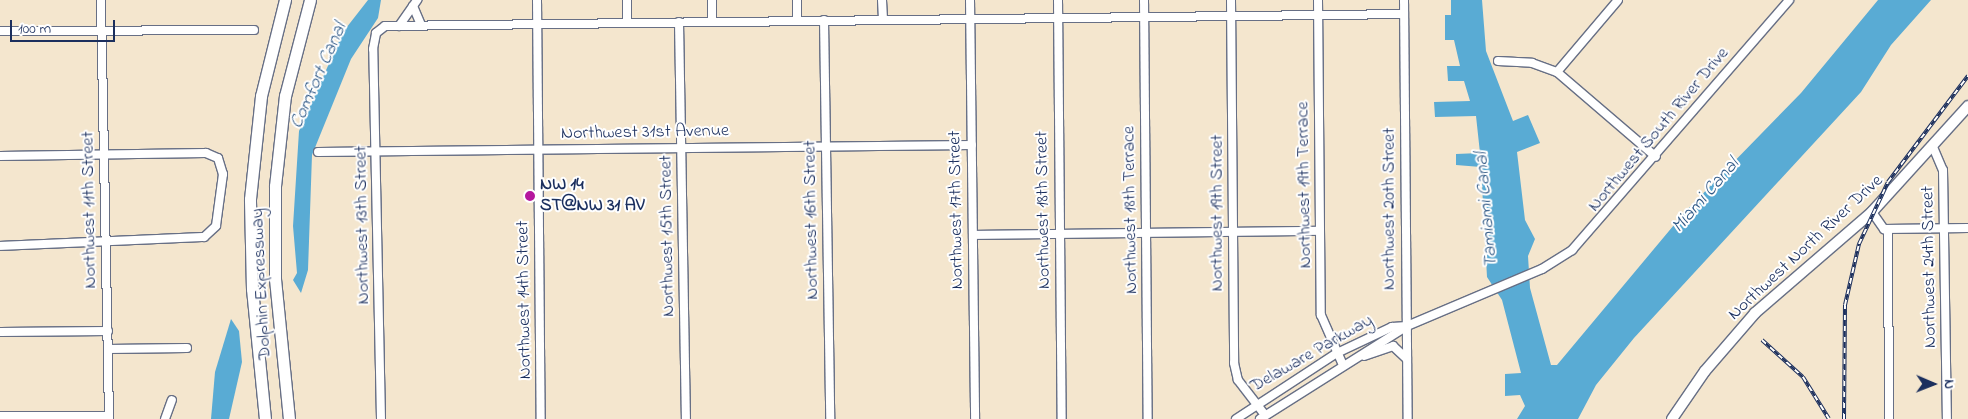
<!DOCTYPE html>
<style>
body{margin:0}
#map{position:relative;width:1968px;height:419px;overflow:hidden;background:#f4e6ce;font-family:"Indie Flower",sans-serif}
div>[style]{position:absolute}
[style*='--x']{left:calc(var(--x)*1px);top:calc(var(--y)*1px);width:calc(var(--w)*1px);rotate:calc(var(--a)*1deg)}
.water>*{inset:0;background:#59abd4}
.roads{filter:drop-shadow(1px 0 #676f85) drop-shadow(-1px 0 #676f85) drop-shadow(0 1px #676f85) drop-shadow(0 -1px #676f85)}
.minor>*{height:8px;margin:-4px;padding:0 4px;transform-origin:4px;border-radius:4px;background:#fff}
.major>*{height:10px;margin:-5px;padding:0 5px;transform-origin:5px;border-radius:5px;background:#fff}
.highway>*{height:11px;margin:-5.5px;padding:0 5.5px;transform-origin:5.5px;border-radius:5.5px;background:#fff}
.rail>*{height:4px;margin-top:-2px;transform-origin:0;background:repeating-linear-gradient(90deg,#fff 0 5.5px,#1b2f5e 0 11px);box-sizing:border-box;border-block:1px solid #1b2f5e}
.dots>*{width:14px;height:14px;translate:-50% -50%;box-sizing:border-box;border:2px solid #fff;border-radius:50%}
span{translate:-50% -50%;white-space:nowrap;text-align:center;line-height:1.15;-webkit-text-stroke:4px #fff;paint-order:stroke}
.street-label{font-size:18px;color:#1b2f5e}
.poi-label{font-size:18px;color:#1b2f5e;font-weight:700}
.left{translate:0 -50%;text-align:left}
.water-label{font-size:19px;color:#315a87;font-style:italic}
.north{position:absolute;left:1908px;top:359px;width:50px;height:50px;-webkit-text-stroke:4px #fff;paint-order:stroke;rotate:91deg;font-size:14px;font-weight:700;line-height:20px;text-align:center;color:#1b2f5e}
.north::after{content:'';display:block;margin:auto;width:18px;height:22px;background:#1b2f5e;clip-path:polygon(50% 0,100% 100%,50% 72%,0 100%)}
.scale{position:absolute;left:10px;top:20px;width:105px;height:22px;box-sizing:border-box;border:2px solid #1b2f5e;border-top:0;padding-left:6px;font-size:15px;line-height:18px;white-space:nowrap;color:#1b2f5e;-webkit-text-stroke:4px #fff;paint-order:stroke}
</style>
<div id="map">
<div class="water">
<div style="clip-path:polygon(368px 0,381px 0,378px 18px,351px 59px,312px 155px,308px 270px,301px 293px,293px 280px,297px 273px,293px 226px,299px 131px,343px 32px)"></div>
<div style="clip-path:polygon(1451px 0,1482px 0,1486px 51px,1513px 121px,1528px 115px,1540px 143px,1517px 152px,1525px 220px,1535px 239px,1528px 256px,1530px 288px,1551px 365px,1557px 365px,1684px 213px,1801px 93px,1878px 0,1931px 0,1891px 45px,1861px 92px,1634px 338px,1596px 385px,1578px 419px,1517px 419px,1525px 406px,1520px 395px,1505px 396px,1505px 374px,1521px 373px,1502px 300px,1487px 277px,1481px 167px,1456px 165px,1456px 154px,1480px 153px,1476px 116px,1435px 117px,1434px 102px,1470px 101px,1464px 81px,1448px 81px,1447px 66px,1460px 66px,1454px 40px,1445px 40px,1445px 15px,1451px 15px)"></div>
<div style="clip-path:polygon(231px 319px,239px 331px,242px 362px,229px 419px,211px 419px,215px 372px)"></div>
</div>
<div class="roads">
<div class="minor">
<div style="--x:101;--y:0;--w:419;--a:88.9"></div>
<div style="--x:537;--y:0;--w:419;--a:89.5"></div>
<div style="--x:627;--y:0;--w:23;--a:90"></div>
<div style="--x:712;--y:0;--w:22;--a:90"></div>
<div style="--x:797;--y:0;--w:20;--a:90"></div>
<div style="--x:882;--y:0;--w:19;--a:87"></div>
<div style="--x:970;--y:0;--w:419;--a:89.3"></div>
<div style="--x:1058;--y:0;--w:419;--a:89.5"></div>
<div style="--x:1144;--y:0;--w:419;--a:89.5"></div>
<div style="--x:1231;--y:0;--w:363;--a:89.5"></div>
<div style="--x:1234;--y:363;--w:17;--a:77"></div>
<div style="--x:1238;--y:380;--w:44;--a:52.4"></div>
<div style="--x:1318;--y:0;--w:315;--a:89.5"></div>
<div style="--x:1321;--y:315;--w:55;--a:66.3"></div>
<div style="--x:1404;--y:0;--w:419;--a:89.5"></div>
<div style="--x:413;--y:6;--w:21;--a:67"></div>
<div style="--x:824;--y:20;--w:399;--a:89.1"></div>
<div style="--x:679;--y:22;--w:397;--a:89"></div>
<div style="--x:399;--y:26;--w:32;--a:-55"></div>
<div style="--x:0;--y:31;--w:254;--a:-0.2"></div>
<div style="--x:1498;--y:61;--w:34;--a:3"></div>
<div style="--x:1532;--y:63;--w:27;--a:20"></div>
<div style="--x:1557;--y:72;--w:130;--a:40.6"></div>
<div style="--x:1557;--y:72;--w:94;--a:-49.7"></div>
<div style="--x:1933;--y:147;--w:25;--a:67"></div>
<div style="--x:1943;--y:170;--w:249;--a:89.1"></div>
<div style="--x:318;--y:152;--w:654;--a:-0.61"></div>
<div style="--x:0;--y:156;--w:206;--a:-0.8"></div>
<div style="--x:206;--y:153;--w:13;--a:23"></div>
<div style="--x:218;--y:158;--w:17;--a:73"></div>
<div style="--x:223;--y:174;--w:52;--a:97.7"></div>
<div style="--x:216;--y:226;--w:16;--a:137"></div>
<div style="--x:204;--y:237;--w:204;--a:177.5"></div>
<div style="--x:1872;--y:212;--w:21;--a:55"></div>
<div style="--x:1884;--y:229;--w:84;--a:-0.7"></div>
<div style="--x:1888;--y:229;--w:190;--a:89.7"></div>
<div style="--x:973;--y:235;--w:347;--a:-0.7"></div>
<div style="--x:0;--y:332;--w:108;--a:-0.5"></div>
<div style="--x:108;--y:349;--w:79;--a:-0.7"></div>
<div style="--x:1364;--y:356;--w:31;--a:-19"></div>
<div style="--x:1393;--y:346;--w:19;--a:43"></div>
<div style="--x:0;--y:416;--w:109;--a:0"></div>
<div style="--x:165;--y:419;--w:20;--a:-70"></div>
<div style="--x:381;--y:419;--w:370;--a:-91.2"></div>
<div style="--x:373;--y:49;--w:16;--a:-79"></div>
<div style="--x:376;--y:33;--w:11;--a:-38"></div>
<div style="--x:385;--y:26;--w:1019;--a:-0.67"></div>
<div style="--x:1236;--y:419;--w:121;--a:-33.2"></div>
<div style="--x:1337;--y:353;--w:61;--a:-25.3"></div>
<div style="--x:1392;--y:327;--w:15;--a:-4"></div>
<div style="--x:1260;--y:419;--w:174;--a:-32.3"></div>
<div style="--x:1407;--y:326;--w:147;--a:-22.9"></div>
<div style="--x:1542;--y:269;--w:36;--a:-32"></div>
<div style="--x:1572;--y:250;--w:331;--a:-49"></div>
</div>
<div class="major">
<div style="--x:1672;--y:419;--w:58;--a:-55.5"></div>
<div style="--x:1705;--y:371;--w:77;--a:-49.2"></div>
<div style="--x:1755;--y:313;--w:155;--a:-40.8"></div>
<div style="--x:1872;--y:212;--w:143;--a:-47.8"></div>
</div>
<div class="highway">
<div style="--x:265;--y:419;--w:131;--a:-95.7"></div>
<div style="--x:252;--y:289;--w:90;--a:-91.3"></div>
<div style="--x:250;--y:199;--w:104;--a:-83.9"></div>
<div style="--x:261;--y:96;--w:99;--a:-76"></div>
<div style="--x:289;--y:419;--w:141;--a:-95.7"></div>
<div style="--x:275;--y:279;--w:93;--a:-90"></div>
<div style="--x:275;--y:186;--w:91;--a:-83.7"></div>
<div style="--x:285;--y:96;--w:99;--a:-75.4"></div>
</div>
</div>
<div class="rail">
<div style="--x:1762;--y:340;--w:55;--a:42.1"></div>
<div style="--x:1803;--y:377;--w:49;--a:58.2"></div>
<div style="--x:1844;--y:419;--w:114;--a:-89.5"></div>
<div style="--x:1845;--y:305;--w:63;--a:-77.1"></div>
<div style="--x:1859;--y:244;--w:68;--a:-64.9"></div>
<div style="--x:1888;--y:182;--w:133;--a:-53"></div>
</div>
<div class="dots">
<div style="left:530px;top:196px;background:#b5179e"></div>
</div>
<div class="street-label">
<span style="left:1659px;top:130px;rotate:-50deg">Northwest South River Drive</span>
<span style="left:645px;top:133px;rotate:-1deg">Northwest 31st Avenue</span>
<span style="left:1305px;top:185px;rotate:-91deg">Northwest 19th Terrace</span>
<span style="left:1390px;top:209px;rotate:-90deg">Northwest 20th Street</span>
<span style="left:90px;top:210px;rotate:-91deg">Northwest 11th Street</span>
<span style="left:957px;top:210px;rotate:-91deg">Northwest 17th Street</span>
<span style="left:1044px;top:210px;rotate:-91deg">Northwest 18th Street</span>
<span style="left:1131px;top:210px;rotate:-91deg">Northwest 18th Terrace</span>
<span style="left:1218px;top:213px;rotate:-90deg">Northwest 19th Street</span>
<span style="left:812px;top:220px;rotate:-91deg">Northwest 16th Street</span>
<span style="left:363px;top:225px;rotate:-91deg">Northwest 13th Street</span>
<span style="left:668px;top:236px;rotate:-91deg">Northwest 15th Street</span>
<span style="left:1806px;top:248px;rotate:-43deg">Northwest North River Drive</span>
<span style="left:1930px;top:267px;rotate:-91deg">Northwest 24th Street</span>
<span style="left:262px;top:284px;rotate:-93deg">Dolphin Expressway</span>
<span style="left:525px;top:300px;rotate:-91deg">Northwest 14th Street</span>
<span style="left:1312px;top:354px;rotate:-30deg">Delaware Parkway</span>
</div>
<div class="poi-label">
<span class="left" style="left:540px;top:196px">NW 14<br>ST@NW 31 AV</span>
</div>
<div class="water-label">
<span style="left:319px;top:76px;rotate:-66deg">Comfort Canal</span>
<span style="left:1706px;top:196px;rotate:-49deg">Miami Canal</span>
<span style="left:1487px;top:210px;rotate:-95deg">Tamiami Canal</span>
</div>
<div class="north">N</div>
<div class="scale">100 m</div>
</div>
